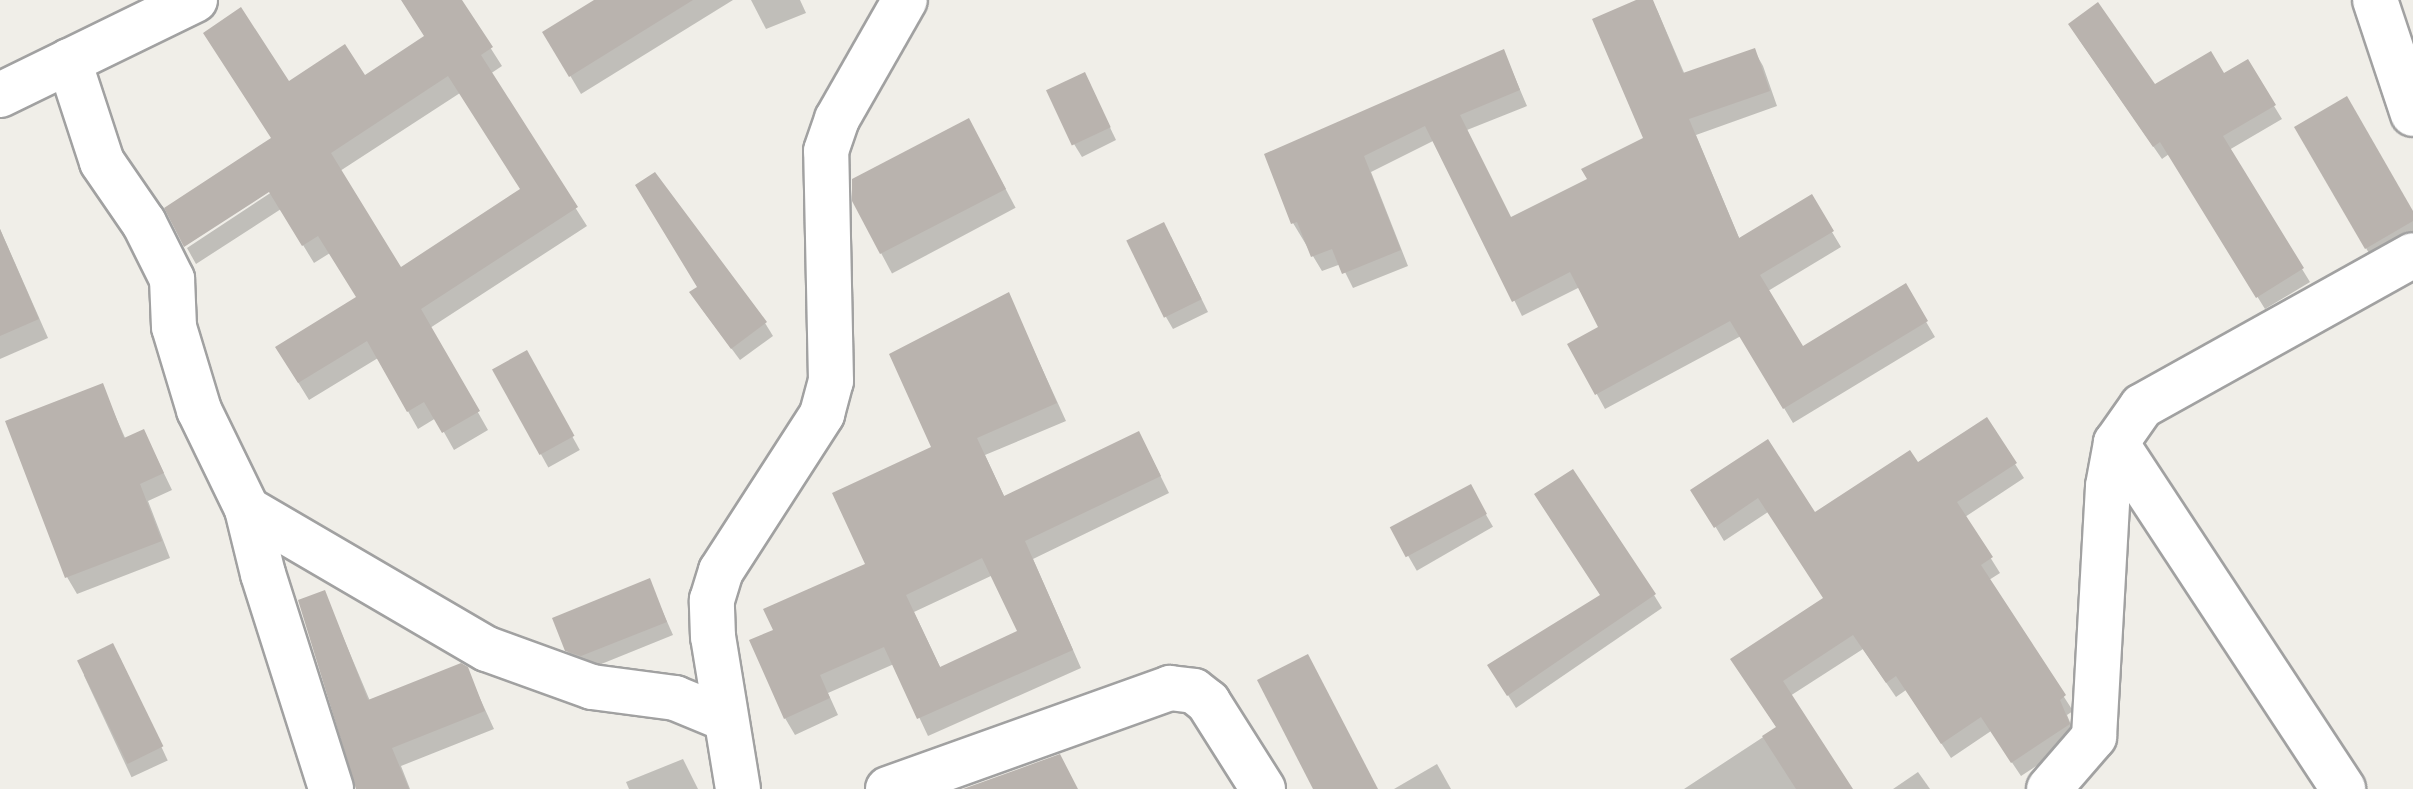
<!DOCTYPE html>
<style>
body{margin:0}
#map{position:relative;width:2413px;height:789px;overflow:hidden;background:#f0eee8;font-family:Inter,sans-serif}
div>[style]{position:absolute}
[style*='--x']{left:calc(var(--x)*1px);top:calc(var(--y)*1px);width:calc(var(--w)*1px);rotate:calc(var(--a)*1deg)}
.shadow>*{inset:0;background:#0003;transform-origin:0 0}
.building>*{inset:0;background:#b9b3ae;transform-origin:0 0}
.roads{filter:drop-shadow(2px 0 #a1a1a1) drop-shadow(-2px 0 #a1a1a1) drop-shadow(0 2px #a1a1a1) drop-shadow(0 -2px #a1a1a1)}
.minor>*{height:44px;margin:-22px;padding:0 22px;transform-origin:22px;border-radius:22px;background:#fff}
span{translate:-50% -50%;white-space:nowrap;text-align:center;line-height:1.15;-webkit-text-stroke:8px #fff;paint-order:stroke}
</style>
<div id="map">
<div class="shadow">
<div style="clip-path:polygon(evenodd,402px 0,460px 0,502px 66px,490px 74px,587px 226px,430px 328px,488px 430px,454px 450px,436px 418px,418px 429px,378px 358px,309px 400px,288px 366px,358px 298px,330px 253px,314px 263px,281px 209px,196px 264px,187px 248px,278px 188px,273px 139px,288px 84px,365px 78px,426px 38px,402px 0,460px 93px,522px 190px,400px 270px,340px 171px,460px 93px)"></div>
<div style="clip-path:polygon(598px 0,733px 0,581px 94px,545px 33px)"></div>
<div style="clip-path:polygon(751px 0,800px 0,806px 13px,766px 29px)"></div>
<div style="clip-path:polygon(1642px 0,1652px 0,1658px 12px,1685px 75px,1754px 50px,1763px 66px,1777px 106px,1696px 135px,1740px 240px,1811px 197px,1841px 247px,1768px 291px,1802px 348px,1905px 286px,1935px 337px,1793px 423px,1741px 336px,1605px 409px,1570px 345px,1601px 328px,1580px 287px,1522px 316px,1435px 140px,1371px 172px,1408px 266px,1353px 288px,1341px 264px,1322px 271px,1293px 223px,1266px 155px,1504px 52px,1527px 106px,1467px 130px,1511px 219px,1589px 180px,1646px 139px)"></div>
<div style="clip-path:polygon(2078px 38px,2154px 87px,2224px 76px,2247px 62px,2282px 119px,2229px 150px,2310px 282px,2265px 309px,2169px 154px,2162px 159px)"></div>
<div style="clip-path:polygon(1091px 88px,1116px 140px,1082px 157px,1074px 144px)"></div>
<div style="clip-path:polygon(2296px 127px,2413px 215px,2413px 245px,2377px 267px)"></div>
<div style="left:979px;top:139px;width:78px;height:140px;rotate:62deg"></div>
<div style="clip-path:polygon(0 229px,48px 338px,0 359px)"></div>
<div style="clip-path:polygon(1171px 237px,1208px 312px,1173px 329px,1166px 317px)"></div>
<div style="clip-path:polygon(evenodd,1008px 294px,1066px 421px,985px 455px,1005px 498px,1148px 451px,1169px 493px,1033px 559px,1081px 668px,928px 736px,894px 664px,828px 693px,838px 715px,795px 735px,785px 718px,776px 631px,868px 565px,934px 448px,1008px 294px,993px 575px,1019px 632px,941px 669px,914px 612px,993px 575px)"></div>
<div style="clip-path:polygon(699px 305px,765px 323px,773px 336px,740px 360px)"></div>
<div style="left:526px;top:353px;width:111px;height:36px;rotate:61deg"></div>
<div style="clip-path:polygon(102px 386px,126px 440px,144px 432px,172px 490px,148px 501px,170px 558px,77px 594px,67px 577px)"></div>
<div style="clip-path:polygon(1767px 442px,1815px 514px,1917px 465px,2015px 464px,2024px 478px,1965px 517px,2000px 573px,1989px 580px,2073px 711px,2067px 715px,2077px 739px,2021px 776px,1991px 731px,1951px 758px,1906px 690px,1896px 697px,1863px 649px,1790px 696px,1851px 789px,1684px 789px,1777px 728px,1742px 674px,1825px 599px,1768px 512px,1724px 541px,1702px 504px)"></div>
<div style="left:1470px;top:487px;width:46px;height:88px;rotate:60deg"></div>
<div style="clip-path:polygon(649px 581px,673px 635px,589px 669px,575px 664px,567px 650px)"></div>
<div style="clip-path:polygon(324px 592px,370px 701px,466px 668px,494px 729px,401px 766px,410px 789px,356px 789px)"></div>
<div style="clip-path:polygon(1654px 595px,1662px 608px,1516px 708px,1490px 666px)"></div>
<div style="left:120px;top:658px;width:113px;height:40px;rotate:65deg"></div>
<div style="clip-path:polygon(683px 759px,698px 789px,629px 789px,626px 782px)"></div>
<div style="clip-path:polygon(1437px 764px,1451px 789px,1394px 789px)"></div>
<div style="clip-path:polygon(1918px 772px,1930px 789px,1893px 789px)"></div>
</div>
<div class="building">
<div style="clip-path:polygon(evenodd,401px 0,462px 0,493px 47px,481px 55px,578px 207px,421px 309px,480px 411px,442px 433px,424px 402px,407px 412px,367px 341px,298px 383px,275px 347px,356px 297px,318px 236px,302px 246px,269px 192px,184px 247px,164px 208px,271px 138px,203px 33px,241px 7px,289px 81px,345px 44px,365px 75px,424px 36px,401px 0,448px 76px,520px 189px,401px 267px,331px 153px,448px 76px)"></div>
<div style="clip-path:polygon(594px 0,693px 0,569px 77px,542px 32px)"></div>
<div style="clip-path:polygon(1636px 0,1653px 0,1683px 73px,1755px 48px,1770px 91px,1689px 119px,1739px 238px,1812px 194px,1834px 231px,1760px 275px,1803px 346px,1906px 283px,1928px 321px,1783px 409px,1730px 321px,1595px 395px,1567px 344px,1598px 327px,1570px 272px,1512px 302px,1425px 126px,1364px 156px,1401px 250px,1342px 274px,1332px 249px,1311px 257px,1297px 222px,1291px 224px,1264px 154px,1504px 49px,1520px 90px,1460px 115px,1511px 217px,1587px 179px,1581px 169px,1643px 138px,1592px 19px)"></div>
<div style="clip-path:polygon(2098px 2px,2155px 84px,2211px 51px,2224px 73px,2248px 59px,2276px 105px,2223px 136px,2304px 268px,2256px 298px,2160px 142px,2153px 147px,2068px 24px)"></div>
<div style="left:1085px;top:72px;width:61px;height:43px;rotate:65deg"></div>
<div style="clip-path:polygon(2347px 96px,2413px 211px,2413px 221px,2365px 249px,2294px 127px)"></div>
<div style="clip-path:polygon(969px 118px,1006px 189px,880px 254px,852px 201px,852px 179px)"></div>
<div style="clip-path:polygon(655px 172px,767px 322px,731px 349px,689px 292px,697px 287px,635px 185px)"></div>
<div style="left:1164px;top:222px;width:86px;height:42px;rotate:64deg"></div>
<div style="clip-path:polygon(0 229px,39px 319px,0 336px)"></div>
<div style="clip-path:polygon(evenodd,1009px 292px,1057px 403px,977px 438px,1004px 496px,1139px 431px,1161px 476px,1025px 541px,1073px 650px,917px 719px,884px 647px,820px 675px,830px 698px,784px 719px,749px 640px,773px 630px,763px 609px,865px 564px,832px 493px,931px 447px,889px 354px,1009px 292px,982px 558px,1017px 631px,940px 667px,906px 595px,982px 558px)"></div>
<div style="left:527px;top:350px;width:98px;height:40px;rotate:61deg"></div>
<div style="clip-path:polygon(103px 383px,124px 438px,144px 429px,164px 473px,140px 484px,162px 541px,65px 578px,5px 421px)"></div>
<div style="clip-path:polygon(1987px 417px,2017px 463px,1957px 502px,1993px 557px,1981px 565px,2066px 695px,2060px 700px,2070px 724px,2011px 763px,1981px 717px,1941px 744px,1896px 676px,1886px 683px,1853px 635px,1783px 681px,1853px 789px,1796px 789px,1762px 736px,1776px 727px,1730px 659px,1823px 598px,1758px 498px,1714px 528px,1690px 490px,1768px 439px,1815px 512px,1910px 450px,1918px 462px)"></div>
<div style="clip-path:polygon(1573px 469px,1656px 594px,1507px 696px,1487px 665px,1600px 595px,1534px 494px)"></div>
<div style="left:1471px;top:484px;width:34px;height:92px;rotate:62deg"></div>
<div style="clip-path:polygon(650px 578px,667px 622px,581px 656px,565px 651px,552px 618px)"></div>
<div style="clip-path:polygon(325px 590px,368px 700px,461px 663px,468px 667px,485px 711px,392px 748px,409px 789px,356px 789px,298px 600px)"></div>
<div style="left:113px;top:643px;width:115px;height:40px;rotate:64deg"></div>
<div style="clip-path:polygon(1308px 654px,1378px 789px,1313px 789px,1257px 680px)"></div>
<div style="clip-path:polygon(1060px 754px,1078px 789px,962px 789px,963px 789px)"></div>
</div>
<div class="roads">
<div class="minor">
<div style="--x:2375;--y:0;--w:120;--a:71.6"></div>
<div style="--x:69;--y:61;--w:106;--a:71.9"></div>
<div style="--x:102;--y:162;--w:74;--a:55.5"></div>
<div style="--x:144;--y:223;--w:63;--a:63.4"></div>
<div style="--x:172;--y:279;--w:48;--a:87.6"></div>
<div style="--x:174;--y:327;--w:87;--a:73.2"></div>
<div style="--x:199;--y:410;--w:110;--a:64.1"></div>
<div style="--x:247;--y:509;--w:67;--a:76.2"></div>
<div style="--x:263;--y:574;--w:225;--a:72.4"></div>
<div style="--x:0;--y:95;--w:217;--a:-26"></div>
<div style="--x:2116;--y:443;--w:414;--a:56.7"></div>
<div style="--x:247;--y:509;--w:278;--a:30.3"></div>
<div style="--x:487;--y:649;--w:112;--a:19.9"></div>
<div style="--x:592;--y:687;--w:84;--a:7.5"></div>
<div style="--x:675;--y:698;--w:55;--a:22.4"></div>
<div style="--x:738;--y:789;--w:154;--a:-99.3"></div>
<div style="--x:713;--y:637;--w:37;--a:-92"></div>
<div style="--x:712;--y:600;--w:30;--a:-73"></div>
<div style="--x:721;--y:571;--w:187;--a:-57.2"></div>
<div style="--x:822;--y:414;--w:34;--a:-75"></div>
<div style="--x:831;--y:381;--w:230;--a:-91.2"></div>
<div style="--x:826;--y:151;--w:34;--a:-71"></div>
<div style="--x:837;--y:119;--w:137;--a:-60.3"></div>
<div style="--x:888;--y:789;--w:300;--a:-19.7"></div>
<div style="--x:1170;--y:688;--w:24;--a:7"></div>
<div style="--x:1194;--y:691;--w:18;--a:38"></div>
<div style="--x:1208;--y:702;--w:103;--a:57.7"></div>
<div style="--x:2049;--y:789;--w:69;--a:-49.1"></div>
<div style="--x:2094;--y:737;--w:251;--a:-86.8"></div>
<div style="--x:2108;--y:486;--w:44;--a:-79.5"></div>
<div style="--x:2116;--y:443;--w:45;--a:-54.9"></div>
<div style="--x:2142;--y:406;--w:310;--a:-29.1"></div>
</div>
</div>
</div>
